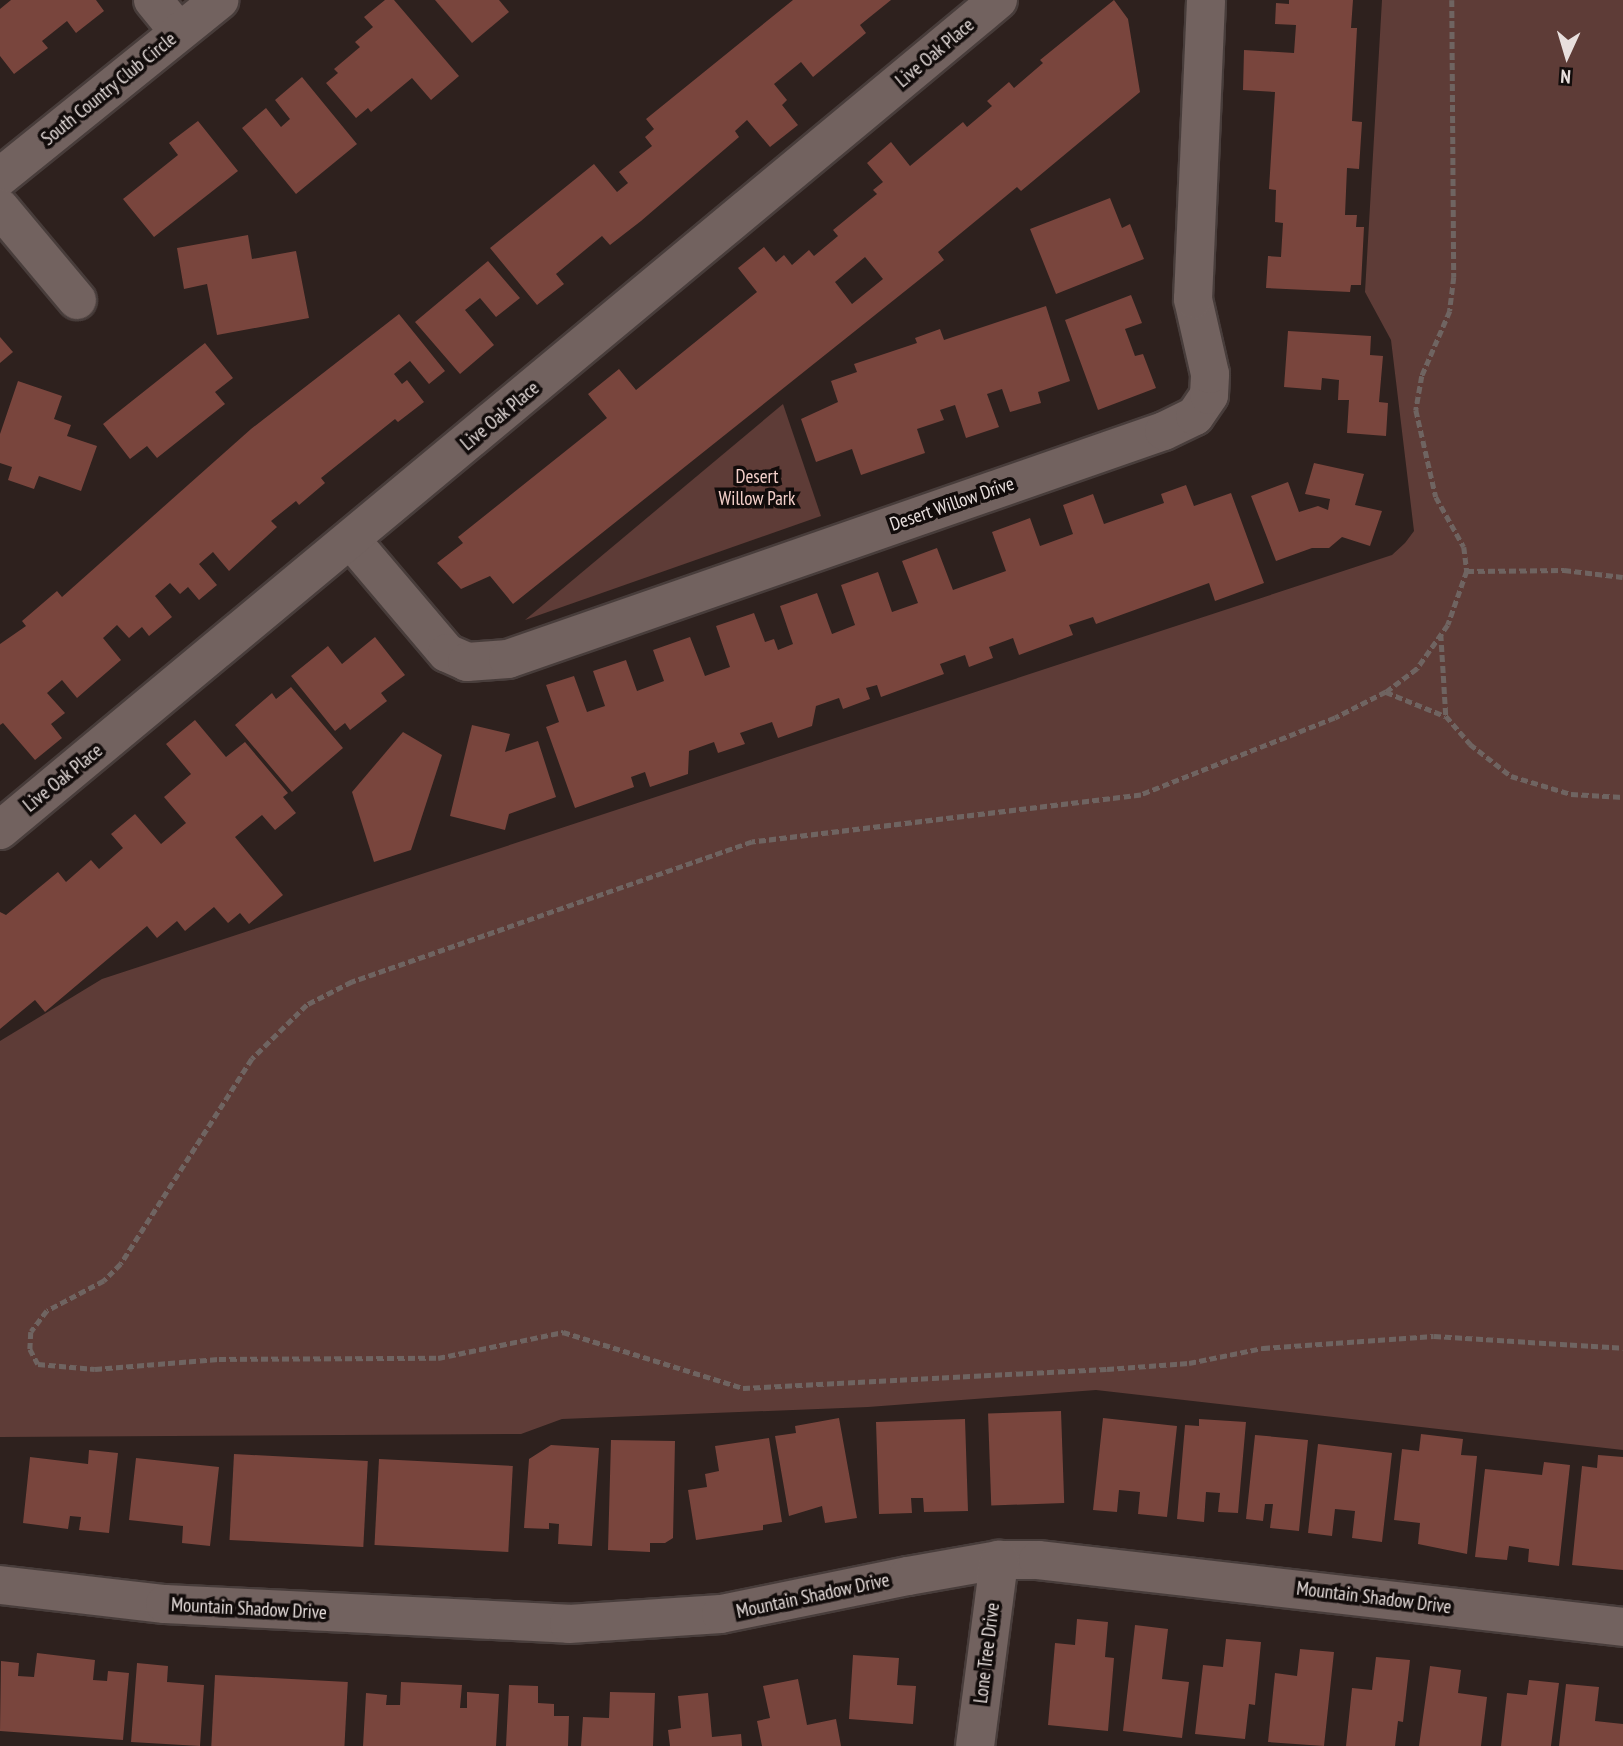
<!DOCTYPE html>
<style>
body{margin:0}
#map{position:relative;width:1623px;height:1746px;overflow:hidden;background:#2e211e;font-family:"PT Sans Narrow",sans-serif}
div>[style]{position:absolute}
[style*='--x']{left:calc(var(--x)*1px);top:calc(var(--y)*1px);width:calc(var(--w)*1px);rotate:calc(var(--a)*1deg)}
.green>*{inset:0;background:#5e3c37}
.building>*{inset:0;background:#79453d;transform-origin:0 0}
.path>*{height:4.5px;margin-top:-2.25px;transform-origin:0;background:repeating-linear-gradient(90deg,#6f6461 0 7px,transparent 0 10.5px)}
.roads{filter:drop-shadow(2px 0 #483d3b) drop-shadow(-2px 0 #483d3b) drop-shadow(0 2px #483d3b) drop-shadow(0 -2px #483d3b)}
.street>*{height:38px;margin:-19px;padding:0 19px;transform-origin:19px;border-radius:19px;background:#72625f}
span{translate:-50% -50%;white-space:nowrap;text-align:center;line-height:1.15;-webkit-text-stroke:7px #120c0b;paint-order:stroke}
.street-label{font-size:19px;color:#e8dfdd}
.park-label{font-size:19px;color:#f4d0ca}
.north{position:absolute;left:1532px;top:21px;width:70px;height:70px;-webkit-text-stroke:5px #120c0b;paint-order:stroke;rotate:184deg;font-size:19px;font-weight:700;line-height:28px;text-align:center;color:#e8dfdd}
.north::after{content:'';display:block;margin:auto;width:24px;height:32px;background:#e8dfdd;clip-path:polygon(50% 0,100% 100%,50% 72%,0 100%)}
</style>
<div id="map">
<div class="green">
<div style="clip-path:polygon(1382px 0,1623px 0,1623px 1450px,1096px 1390px,868px 1407px,562px 1419px,521px 1434px,0 1437px,0 1041px,102px 979px,1392px 555px,1405px 543px,1414px 531px,1391px 340px,1365px 292px)"></div>
<div style="clip-path:polygon(783px 404px,821px 516px,525px 620px)"></div>
</div>
<div class="building">
<div style="clip-path:polygon(11px 0,96px 0,104px 11px,76px 33px,67px 21px,42px 41px,48px 48px,14px 74px,0 56px,0 9px)"></div>
<div style="clip-path:polygon(385px 0,394px 0,459px 76px,431px 100px,412px 78px,371px 112px,368px 108px,356px 118px,326px 83px,338px 73px,334px 69px,360px 47px,355px 42px,373px 27px,364px 17px)"></div>
<div style="clip-path:polygon(435px 0,499px 0,509px 12px,472px 43px)"></div>
<div style="clip-path:polygon(793px 0,891px 0,860px 25px,866px 33px,813px 77px,801px 62px,774px 84px,787px 100px,782px 105px,798px 125px,770px 147px,747px 120px,735px 131px,739px 137px,641px 221px,610px 245px,602px 236px,556px 274px,564px 284px,537px 305px,490px 248px,594px 164px,617px 192px,628px 183px,619px 172px,652px 146px,645px 137px,654px 129px,646px 119px)"></div>
<div style="clip-path:polygon(evenodd,1114px 0,1128px 19px,1140px 92px,1021px 191px,1017px 187px,938px 252px,944px 260px,513px 604px,490px 576px,461px 589px,437px 563px,463px 543px,458px 537px,607px 418px,588px 394px,619px 369px,636px 390px,757px 292px,738px 268px,764px 247px,776px 262px,784px 255px,792px 265px,809px 250px,814px 256px,838px 236px,833px 230px,877px 194px,873px 190px,883px 182px,867px 163px,891px 142px,910px 166px,963px 122px,967px 127px,992px 106px,987px 101px,1009px 82px,1014px 88px,1043px 63px,1040px 60px,1114px 0,865px 257px,883px 279px,852px 304px,835px 282px,865px 257px)"></div>
<div style="clip-path:polygon(1289px 0,1353px 0,1351px 28px,1357px 28px,1352px 121px,1362px 122px,1359px 169px,1347px 168px,1345px 215px,1357px 215px,1356px 227px,1364px 227px,1361px 285px,1351px 285px,1350px 292px,1266px 288px,1268px 256px,1281px 257px,1283px 223px,1275px 222px,1276px 190px,1269px 189px,1275px 92px,1243px 90px,1244px 50px,1294px 53px,1296px 25px,1275px 24px,1276px 3px,1289px 4px)"></div>
<div style="clip-path:polygon(302px 77px,357px 144px,296px 194px,242px 128px,266px 108px,281px 127px,290px 119px,275px 100px)"></div>
<div style="clip-path:polygon(198px 121px,238px 171px,154px 237px,123px 199px,178px 155px,169px 143px)"></div>
<div style="clip-path:polygon(1110px 198px,1122px 228px,1130px 224px,1144px 259px,1056px 294px,1030px 229px)"></div>
<div style="clip-path:polygon(248px 235px,252px 259px,296px 251px,309px 318px,217px 335px,207px 284px,184px 289px,177px 248px)"></div>
<div style="clip-path:polygon(488px 261px,520px 298px,496px 317px,480px 298px,465px 310px,494px 345px,460px 374px,415px 322px)"></div>
<div style="clip-path:polygon(1131px 295px,1142px 323px,1125px 329px,1135px 356px,1143px 354px,1156px 388px,1098px 410px,1065px 320px)"></div>
<div style="clip-path:polygon(1046px 306px,1070px 381px,1038px 392px,1041px 403px,1010px 412px,1002px 389px,987px 394px,999px 427px,966px 438px,955px 405px,940px 410px,944px 420px,917px 429px,925px 453px,861px 475px,852px 449px,816px 462px,801px 419px,838px 402px,831px 381px,857px 372px,854px 364px,917px 343px,915px 338px,940px 329px,944px 340px)"></div>
<div style="clip-path:polygon(399px 314px,445px 371px,429px 384px,410px 361px,394px 374px,402px 384px,407px 380px,424px 402px,398px 422px,395px 419px,321px 478px,325px 483px,299px 505px,296px 501px,271px 521px,277px 527px,229px 571px,213px 552px,199px 564px,217px 585px,199px 600px,188px 587px,180px 594px,170px 583px,155px 596px,172px 617px,149px 636px,142px 627px,129px 638px,117px 625px,103px 638px,121px 660px,77px 698px,62px 680px,47px 693px,65px 713px,51px 724px,62px 738px,35px 760px,3px 723px,0 725px,0 644px,26px 626px,22px 621px,57px 591px,62px 597px,251px 429px)"></div>
<div style="clip-path:polygon(1288px 331px,1371px 336px,1370px 355px,1383px 356px,1379px 402px,1388px 403px,1386px 436px,1347px 433px,1349px 400px,1338px 400px,1339px 380px,1322px 378px,1321px 390px,1284px 387px)"></div>
<div style="clip-path:polygon(0 337px,13px 352px,0 363px)"></div>
<div style="clip-path:polygon(205px 343px,233px 378px,215px 392px,225px 404px,157px 458px,147px 446px,130px 459px,103px 424px)"></div>
<div style="clip-path:polygon(18px 381px,62px 396px,54px 419px,71px 425px,67px 436px,97px 446px,81px 491px,39px 476px,34px 489px,8px 480px,12px 467px,0 463px,0 434px)"></div>
<div style="clip-path:polygon(1314px 463px,1364px 474px,1355px 505px,1382px 511px,1370px 546px,1342px 537px,1329px 548px,1312px 548px,1276px 561px,1251px 496px,1288px 482px,1299px 512px,1318px 506px,1328px 510px,1330px 499px,1305px 494px)"></div>
<div style="clip-path:polygon(1186px 485px,1194px 506px,1231px 493px,1264px 583px,1215px 601px,1209px 583px,1096px 624px,1093px 617px,1069px 625px,1073px 635px,1019px 655px,1013px 638px,989px 647px,993px 658px,969px 667px,965px 655px,940px 664px,944px 674px,881px 697px,877px 685px,866px 688px,870px 699px,843px 709px,839px 698px,816px 706px,812px 726px,778px 738px,772px 722px,740px 733px,745px 744px,718px 753px,714px 742px,689px 751px,688px 774px,650px 787px,645px 772px,631px 777px,634px 787px,575px 808px,546px 727px,559px 722px,546px 685px,574px 676px,587px 712px,605px 706px,593px 671px,626px 660px,637px 691px,664px 681px,653px 650px,690px 637px,705px 676px,730px 667px,716px 626px,754px 613px,765px 642px,774px 639px,778px 650px,793px 644px,780px 606px,817px 593px,832px 634px,855px 625px,841px 585px,878px 572px,892px 612px,918px 603px,902px 561px,937px 548px,953px 590px,1006px 571px,992px 532px,1030px 518px,1040px 546px,1073px 534px,1063px 505px,1093px 494px,1104px 524px,1164px 503px,1161px 494px)"></div>
<div style="clip-path:polygon(375px 637px,405px 675px,381px 693px,387px 701px,350px 730px,345px 723px,335px 731px,291px 676px,328px 646px,342px 664px)"></div>
<div style="clip-path:polygon(291px 687px,343px 748px,292px 792px,235px 725px,272px 693px,276px 699px)"></div>
<div style="clip-path:polygon(195px 720px,226px 757px,245px 742px,288px 793px,283px 797px,296px 813px,275px 830px,262px 815px,235px 837px,283px 895px,249px 924px,240px 913px,228px 923px,214px 907px,185px 931px,177px 921px,157px 938px,147px 926px,45px 1012px,35px 1000px,0 1029px,0 912px,6px 915px,58px 872px,66px 882px,91px 860px,99px 869px,123px 848px,111px 834px,135px 814px,161px 844px,186px 823px,164px 797px,191px 774px,166px 744px)"></div>
<div style="clip-path:polygon(472px 725px,510px 734px,505px 752px,538px 741px,556px 797px,509px 814px,505px 830px,450px 816px)"></div>
<div style="clip-path:polygon(403px 732px,442px 755px,411px 850px,374px 862px,352px 792px)"></div>
<div style="left:1061px;top:1411px;width:92px;height:73px;rotate:88deg"></div>
<div style="clip-path:polygon(839px 1418px,857px 1518px,825px 1523px,822px 1506px,789px 1516px,775px 1436px,796px 1433px,795px 1426px)"></div>
<div style="clip-path:polygon(1103px 1418px,1177px 1426px,1167px 1517px,1138px 1514px,1140px 1492px,1119px 1490px,1117px 1512px,1093px 1510px)"></div>
<div style="clip-path:polygon(965px 1419px,968px 1511px,924px 1512px,923px 1498px,911px 1498px,912px 1513px,879px 1514px,876px 1422px)"></div>
<div style="clip-path:polygon(1199px 1419px,1246px 1422px,1238px 1513px,1218px 1512px,1220px 1493px,1206px 1492px,1204px 1522px,1177px 1519px,1185px 1425px,1199px 1426px)"></div>
<div style="clip-path:polygon(1421px 1434px,1463px 1439px,1461px 1455px,1477px 1456px,1467px 1554px,1418px 1544px,1420px 1523px,1394px 1520px,1402px 1449px,1419px 1451px)"></div>
<div style="clip-path:polygon(1255px 1435px,1308px 1440px,1299px 1531px,1270px 1528px,1273px 1504px,1265px 1504px,1263px 1521px,1246px 1519px)"></div>
<div style="clip-path:polygon(769px 1438px,782px 1522px,763px 1525px,763px 1530px,696px 1540px,688px 1490px,707px 1487px,705px 1474px,719px 1471px,715px 1446px)"></div>
<div style="clip-path:polygon(611px 1440px,675px 1441px,673px 1538px,665px 1543px,650px 1543px,650px 1552px,608px 1550px)"></div>
<div style="clip-path:polygon(1318px 1444px,1392px 1453px,1382px 1542px,1352px 1538px,1355px 1511px,1335px 1509px,1332px 1536px,1308px 1533px)"></div>
<div style="clip-path:polygon(551px 1445px,599px 1448px,592px 1546px,558px 1544px,559px 1524px,549px 1523px,549px 1529px,524px 1528px,529px 1459px)"></div>
<div style="clip-path:polygon(89px 1450px,118px 1453px,109px 1533px,79px 1530px,81px 1517px,70px 1516px,68px 1529px,23px 1523px,30px 1457px,88px 1464px)"></div>
<div style="left:234px;top:1454px;width:134px;height:86px;rotate:3deg"></div>
<div style="clip-path:polygon(1598px 1455px,1623px 1457px,1623px 1570px,1572px 1565px,1582px 1466px,1597px 1468px)"></div>
<div style="clip-path:polygon(136px 1458px,219px 1467px,210px 1546px,182px 1543px,183px 1526px,129px 1520px)"></div>
<div style="left:379px;top:1459px;width:134px;height:86px;rotate:3deg"></div>
<div style="clip-path:polygon(1544px 1462px,1570px 1465px,1559px 1566px,1528px 1562px,1529px 1549px,1509px 1546px,1507px 1560px,1475px 1557px,1485px 1469px,1542px 1475px)"></div>
<div style="clip-path:polygon(1077px 1619px,1108px 1622px,1105px 1657px,1114px 1658px,1108px 1731px,1048px 1725px,1055px 1643px,1075px 1645px)"></div>
<div style="clip-path:polygon(1135px 1625px,1168px 1629px,1162px 1679px,1189px 1682px,1182px 1738px,1123px 1731px)"></div>
<div style="clip-path:polygon(1226px 1639px,1261px 1642px,1255px 1705px,1249px 1704px,1245px 1739px,1195px 1734px,1203px 1665px,1223px 1667px)"></div>
<div style="clip-path:polygon(1300px 1649px,1334px 1652px,1324px 1746px,1268px 1742px,1275px 1673px,1297px 1676px)"></div>
<div style="clip-path:polygon(37px 1653px,95px 1660px,93px 1680px,107px 1681px,108px 1671px,129px 1673px,123px 1740px,0 1731px,1px 1661px,19px 1663px,18px 1676px,34px 1677px)"></div>
<div style="clip-path:polygon(853px 1655px,899px 1658px,897px 1685px,916px 1686px,913px 1724px,849px 1719px)"></div>
<div style="clip-path:polygon(1376px 1657px,1410px 1660px,1403px 1722px,1398px 1721px,1395px 1746px,1346px 1746px,1352px 1688px,1372px 1690px)"></div>
<div style="clip-path:polygon(137px 1663px,168px 1666px,167px 1682px,204px 1685px,200px 1746px,131px 1742px)"></div>
<div style="clip-path:polygon(1430px 1666px,1461px 1670px,1458px 1693px,1487px 1697px,1481px 1746px,1419px 1746px)"></div>
<div style="left:215px;top:1675px;width:133px;height:71px;rotate:3deg"></div>
<div style="clip-path:polygon(798px 1679px,807px 1725px,836px 1719px,841px 1746px,762px 1746px,757px 1721px,770px 1718px,763px 1686px)"></div>
<div style="clip-path:polygon(1529px 1680px,1559px 1683px,1551px 1746px,1501px 1746px,1507px 1693px,1527px 1695px)"></div>
<div style="clip-path:polygon(401px 1682px,462px 1685px,460px 1708px,467px 1708px,467px 1692px,499px 1694px,496px 1746px,363px 1746px,366px 1693px,387px 1695px,386px 1705px,400px 1705px)"></div>
<div style="clip-path:polygon(1566px 1684px,1599px 1687px,1595px 1721px,1623px 1724px,1623px 1746px,1559px 1746px)"></div>
<div style="clip-path:polygon(509px 1685px,538px 1686px,538px 1703px,554px 1704px,554px 1716px,569px 1716px,568px 1746px,506px 1746px)"></div>
<div style="clip-path:polygon(610px 1692px,655px 1693px,653px 1746px,581px 1746px,583px 1717px,609px 1718px)"></div>
<div style="clip-path:polygon(708px 1693px,712px 1737px,741px 1734px,742px 1746px,670px 1746px,668px 1730px,681px 1728px,678px 1696px)"></div>
</div>
<div class="path">
<div style="--x:1452;--y:0;--w:277;--a:89.6"></div>
<div style="--x:1454;--y:277;--w:34;--a:97"></div>
<div style="--x:1450;--y:311;--w:71;--a:113.3"></div>
<div style="--x:1422;--y:376;--w:35;--a:100"></div>
<div style="--x:1416;--y:410;--w:89;--a:77.1"></div>
<div style="--x:1436;--y:497;--w:57;--a:60.8"></div>
<div style="--x:1464;--y:547;--w:24;--a:83"></div>
<div style="--x:1467;--y:571;--w:57;--a:109.4"></div>
<div style="--x:1448;--y:625;--w:54;--a:125.2"></div>
<div style="--x:1417;--y:669;--w:39;--a:143"></div>
<div style="--x:1386;--y:692;--w:57;--a:153"></div>
<div style="--x:1335;--y:718;--w:209;--a:158.4"></div>
<div style="--x:1141;--y:795;--w:392;--a:173.1"></div>
<div style="--x:752;--y:842;--w:424;--a:160.7"></div>
<div style="--x:352;--y:982;--w:51;--a:152.9"></div>
<div style="--x:307;--y:1005;--w:77;--a:135.5"></div>
<div style="--x:252;--y:1059;--w:243;--a:122.6"></div>
<div style="--x:121;--y:1264;--w:24;--a:135"></div>
<div style="--x:104;--y:1281;--w:64;--a:152.2"></div>
<div style="--x:47;--y:1311;--w:26;--a:127"></div>
<div style="--x:31;--y:1332;--w:17;--a:93"></div>
<div style="--x:30;--y:1349;--w:17;--a:62"></div>
<div style="--x:38;--y:1364;--w:57;--a:5"></div>
<div style="--x:95;--y:1369;--w:124;--a:-4.6"></div>
<div style="--x:219;--y:1359;--w:219;--a:-0.3"></div>
<div style="--x:438;--y:1358;--w:128;--a:-11.7"></div>
<div style="--x:563;--y:1332;--w:189;--a:17.3"></div>
<div style="--x:743;--y:1388;--w:364;--a:-3"></div>
<div style="--x:1107;--y:1369;--w:82;--a:-4.2"></div>
<div style="--x:1189;--y:1363;--w:76;--a:-11.5"></div>
<div style="--x:1263;--y:1348;--w:171;--a:-4"></div>
<div style="--x:1434;--y:1336;--w:189;--a:3.6"></div>
<div style="--x:1467;--y:571;--w:97;--a:-0.6"></div>
<div style="--x:1564;--y:570;--w:59;--a:6.8"></div>
<div style="--x:1441;--y:634;--w:82;--a:86.5"></div>
<div style="--x:1446;--y:716;--w:37;--a:49"></div>
<div style="--x:1470;--y:744;--w:52;--a:38"></div>
<div style="--x:1511;--y:776;--w:63;--a:16.7"></div>
<div style="--x:1571;--y:794;--w:52;--a:3.3"></div>
<div style="--x:1386;--y:692;--w:64;--a:22.1"></div>
</div>
<div class="roads">
<div class="street">
<div style="--x:153;--y:0;--w:41;--a:50.9"></div>
<div style="--x:0;--y:177;--w:282;--a:-38.9"></div>
<div style="--x:0;--y:208;--w:120;--a:50.1"></div>
<div style="--x:351;--y:540;--w:148;--a:49.7"></div>
<div style="--x:447;--y:653;--w:22;--a:24"></div>
<div style="--x:467;--y:662;--w:41;--a:-4.2"></div>
<div style="--x:508;--y:659;--w:694;--a:-19.17"></div>
<div style="--x:1164;--y:431;--w:34;--a:-26"></div>
<div style="--x:1195;--y:416;--w:25;--a:-56"></div>
<div style="--x:1209;--y:395;--w:21;--a:-87"></div>
<div style="--x:1210;--y:374;--w:77;--a:-102.8"></div>
<div style="--x:1193;--y:299;--w:299;--a:-87.5"></div>
<div style="--x:0;--y:830;--w:1298;--a:-39.75"></div>
<div style="--x:0;--y:1585;--w:166;--a:6.6"></div>
<div style="--x:165;--y:1604;--w:404;--a:2.8"></div>
<div style="--x:569;--y:1624;--w:152;--a:-3.8"></div>
<div style="--x:721;--y:1614;--w:191;--a:-11.5"></div>
<div style="--x:908;--y:1576;--w:92;--a:-10"></div>
<div style="--x:999;--y:1560;--w:39;--a:0"></div>
<div style="--x:1038;--y:1560;--w:589;--a:6.53"></div>
<div style="--x:975;--y:1746;--w:188;--a:-82.6"></div>
</div>
</div>
<div class="street-label">
<span style="left:935px;top:53px;rotate:-40deg">Live Oak Place</span>
<span style="left:109px;top:89px;rotate:-39deg">South Country Club Circle</span>
<span style="left:500px;top:416px;rotate:-40deg">Live Oak Place</span>
<span style="left:952px;top:504px;rotate:-19deg">Desert Willow Drive</span>
<span style="left:63px;top:778px;rotate:-39deg">Live Oak Place</span>
<span style="left:813px;top:1596px;rotate:-12deg">Mountain Shadow Drive</span>
<span style="left:1374px;top:1598px;rotate:7deg">Mountain Shadow Drive</span>
<span style="left:249px;top:1609px;rotate:3deg">Mountain Shadow Drive</span>
<span style="left:987px;top:1653px;rotate:-83deg">Lone Tree Drive</span>
</div>
<div class="park-label">
<span style="left:757px;top:488px">Desert<br>Willow Park</span>
</div>
<div class="north">N</div>
</div>
